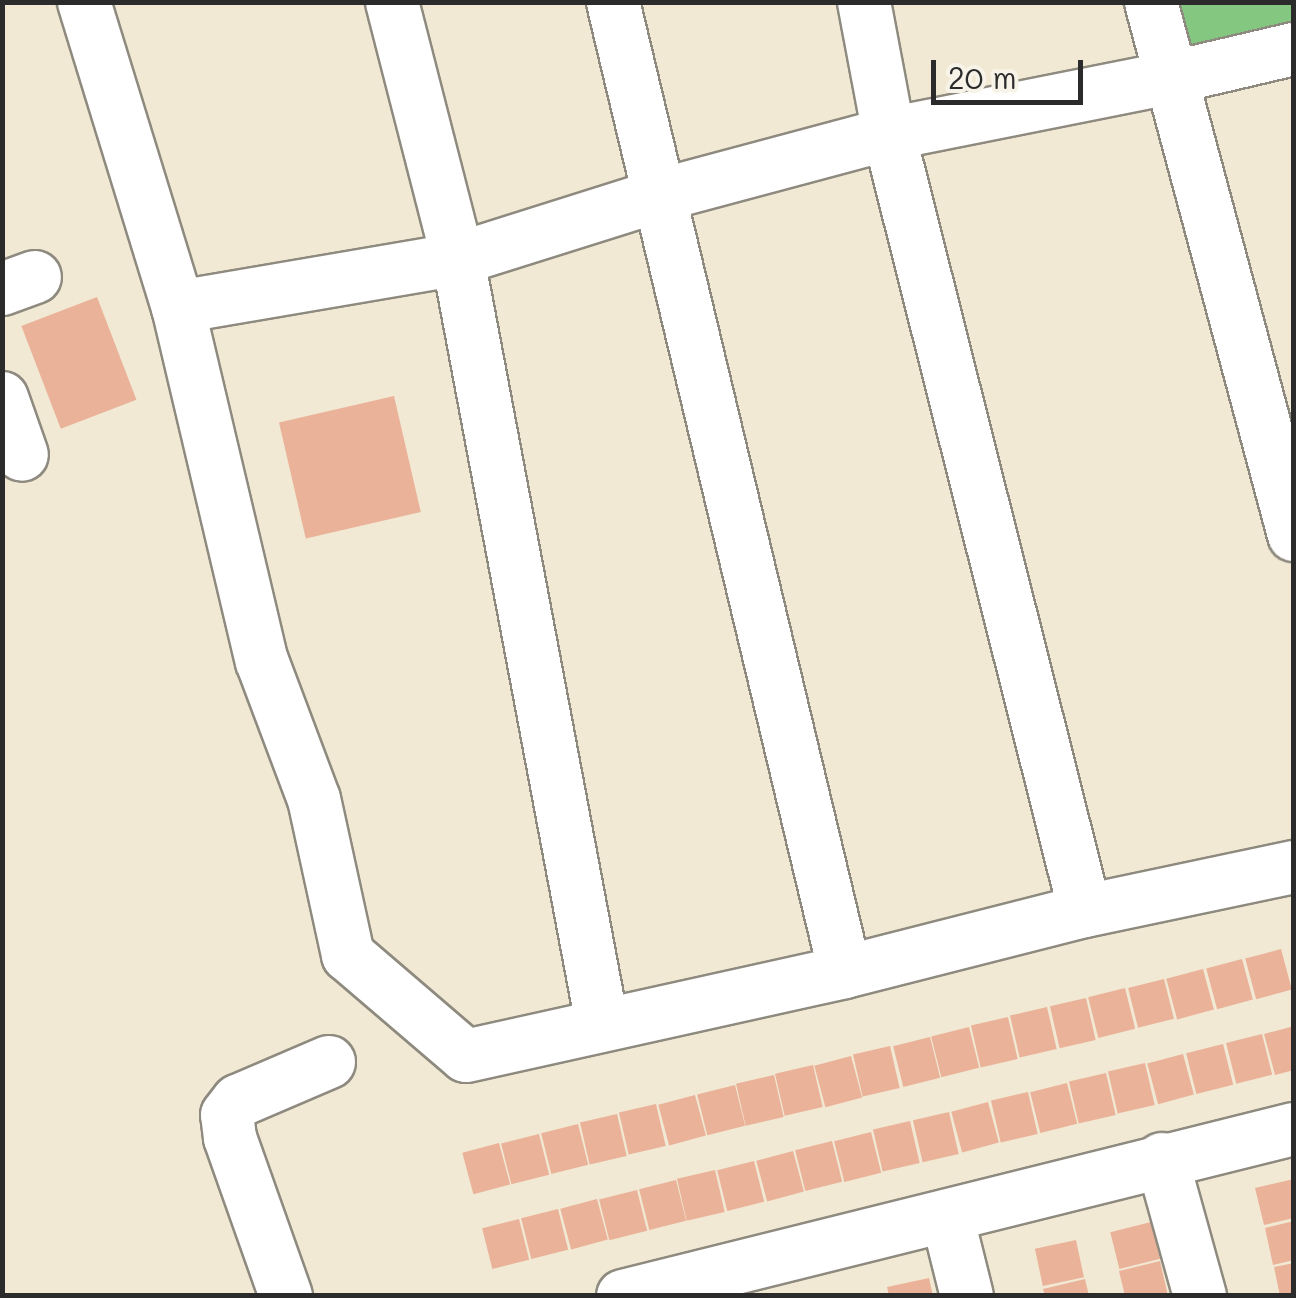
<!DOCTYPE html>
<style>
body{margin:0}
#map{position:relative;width:1296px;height:1298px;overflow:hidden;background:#f1e9d3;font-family:Mali,sans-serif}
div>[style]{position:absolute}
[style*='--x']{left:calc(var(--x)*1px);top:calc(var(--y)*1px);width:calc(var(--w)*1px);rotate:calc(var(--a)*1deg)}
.green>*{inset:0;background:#83c781}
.building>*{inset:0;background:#ebb29a;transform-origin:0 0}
.roads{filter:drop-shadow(2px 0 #8e8a7f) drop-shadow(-2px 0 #8e8a7f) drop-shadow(0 2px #8e8a7f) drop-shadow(0 -2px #8e8a7f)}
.minor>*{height:52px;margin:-26px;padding:0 26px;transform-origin:26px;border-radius:26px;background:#fff}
span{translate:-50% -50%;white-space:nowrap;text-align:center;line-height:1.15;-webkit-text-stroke:8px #f7f3e8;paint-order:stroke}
.frame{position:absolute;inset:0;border:5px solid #2b2b2b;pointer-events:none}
.scale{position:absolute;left:931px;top:60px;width:152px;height:45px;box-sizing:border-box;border:5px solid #2b2b2b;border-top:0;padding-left:12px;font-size:30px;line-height:35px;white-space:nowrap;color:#2b2b2b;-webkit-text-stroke:8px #f7f3e8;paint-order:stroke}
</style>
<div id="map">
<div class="green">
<div style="clip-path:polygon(1151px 3px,1293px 3px,1293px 49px,1170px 78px)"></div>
</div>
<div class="building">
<div style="left:97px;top:297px;width:110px;height:81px;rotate:69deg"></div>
<div style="left:394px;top:396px;width:119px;height:118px;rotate:77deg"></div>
<div style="left:1281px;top:949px;width:42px;height:37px;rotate:75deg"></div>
<div style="left:1242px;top:959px;width:42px;height:37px;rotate:75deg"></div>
<div style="left:1203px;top:969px;width:42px;height:38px;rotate:75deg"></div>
<div style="left:1164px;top:979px;width:41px;height:37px;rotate:76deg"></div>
<div style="left:1125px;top:988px;width:42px;height:38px;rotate:76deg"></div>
<div style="left:1086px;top:998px;width:43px;height:37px;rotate:77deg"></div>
<div style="left:1047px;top:1007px;width:43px;height:38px;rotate:77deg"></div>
<div style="left:1008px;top:1017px;width:43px;height:38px;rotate:77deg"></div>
<div style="clip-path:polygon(1294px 1026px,1294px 1070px,1275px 1075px,1264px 1034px)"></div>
<div style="left:969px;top:1027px;width:42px;height:39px;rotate:76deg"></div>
<div style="left:1262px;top:1034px;width:42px;height:37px;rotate:76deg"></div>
<div style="left:930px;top:1037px;width:42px;height:38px;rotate:76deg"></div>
<div style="left:1223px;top:1044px;width:42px;height:38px;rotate:76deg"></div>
<div style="left:890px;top:1046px;width:43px;height:38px;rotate:77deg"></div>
<div style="left:1183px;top:1054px;width:42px;height:37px;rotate:75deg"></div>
<div style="left:851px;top:1056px;width:43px;height:38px;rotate:75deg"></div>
<div style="left:1145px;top:1063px;width:43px;height:38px;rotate:77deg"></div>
<div style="left:813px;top:1065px;width:43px;height:39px;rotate:77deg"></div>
<div style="left:1106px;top:1073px;width:43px;height:38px;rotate:77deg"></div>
<div style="left:774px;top:1075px;width:43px;height:39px;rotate:77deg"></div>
<div style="left:1067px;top:1083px;width:42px;height:38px;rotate:76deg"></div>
<div style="left:735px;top:1085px;width:42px;height:39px;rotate:76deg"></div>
<div style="left:1028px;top:1092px;width:43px;height:38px;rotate:77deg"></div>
<div style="left:695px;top:1095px;width:42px;height:38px;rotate:75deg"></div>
<div style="left:988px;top:1102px;width:42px;height:38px;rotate:75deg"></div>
<div style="left:656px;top:1104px;width:43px;height:38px;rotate:77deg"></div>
<div style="left:949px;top:1112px;width:43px;height:37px;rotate:77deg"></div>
<div style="left:617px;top:1114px;width:43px;height:38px;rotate:77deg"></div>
<div style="left:910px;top:1121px;width:43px;height:38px;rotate:77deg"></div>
<div style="left:578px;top:1124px;width:42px;height:38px;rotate:76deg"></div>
<div style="left:871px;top:1132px;width:42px;height:38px;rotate:76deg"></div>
<div style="left:539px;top:1134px;width:42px;height:39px;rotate:76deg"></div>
<div style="left:832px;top:1141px;width:42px;height:38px;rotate:76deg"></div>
<div style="left:499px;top:1143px;width:43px;height:38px;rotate:75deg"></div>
<div style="left:793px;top:1151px;width:42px;height:38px;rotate:75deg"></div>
<div style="left:754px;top:1161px;width:42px;height:38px;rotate:76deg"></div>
<div style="left:715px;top:1170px;width:43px;height:39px;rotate:77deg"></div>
<div style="clip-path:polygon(1294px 1179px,1294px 1218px,1264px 1225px,1255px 1188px)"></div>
<div style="left:676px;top:1180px;width:42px;height:38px;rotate:76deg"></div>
<div style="left:637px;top:1190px;width:42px;height:39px;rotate:76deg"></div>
<div style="left:597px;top:1199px;width:42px;height:38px;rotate:75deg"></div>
<div style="left:558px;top:1209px;width:42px;height:38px;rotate:76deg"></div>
<div style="left:519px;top:1219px;width:42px;height:38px;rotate:76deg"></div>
<div style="clip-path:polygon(1294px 1221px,1294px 1260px,1273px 1265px,1265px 1228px)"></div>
<div style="left:1151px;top:1222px;width:38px;height:42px;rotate:76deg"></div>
<div style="left:1076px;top:1240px;width:38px;height:42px;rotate:78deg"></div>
<div style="clip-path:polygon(1160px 1261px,1168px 1296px,1125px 1296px,1119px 1271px)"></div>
<div style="clip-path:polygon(1294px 1263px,1294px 1296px,1280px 1296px,1274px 1267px)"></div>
<div style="clip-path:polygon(929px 1278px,933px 1296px,889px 1296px,887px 1287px)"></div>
<div style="clip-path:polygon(1085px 1279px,1089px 1296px,1045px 1296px,1043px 1289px)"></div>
</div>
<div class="roads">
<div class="minor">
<div style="--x:84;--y:2;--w:319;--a:72.9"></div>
<div style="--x:178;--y:307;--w:364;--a:76.7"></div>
<div style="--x:262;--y:661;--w:147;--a:69.4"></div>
<div style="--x:314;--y:799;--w:160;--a:77.7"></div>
<div style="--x:348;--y:955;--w:155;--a:40.6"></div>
<div style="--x:466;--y:1056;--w:388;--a:-12.5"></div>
<div style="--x:845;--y:972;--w:248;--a:-14.3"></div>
<div style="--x:1085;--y:911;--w:214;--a:-11.9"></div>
<div style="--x:392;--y:2;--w:265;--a:75.6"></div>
<div style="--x:458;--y:259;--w:777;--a:79.33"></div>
<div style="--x:613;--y:2;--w:997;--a:76.55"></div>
<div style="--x:864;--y:2;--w:134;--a:79.3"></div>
<div style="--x:889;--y:134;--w:801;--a:75.84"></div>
<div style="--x:1151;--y:2;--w:552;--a:74.98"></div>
<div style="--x:2;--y:289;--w:35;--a:-20"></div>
<div style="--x:178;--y:307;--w:284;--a:-9.7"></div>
<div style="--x:458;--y:259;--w:213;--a:-17.5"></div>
<div style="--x:661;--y:195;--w:236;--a:-15"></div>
<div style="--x:889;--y:134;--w:287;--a:-11.3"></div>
<div style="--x:1170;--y:78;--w:127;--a:-13.2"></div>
<div style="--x:2;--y:398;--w:60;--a:70.7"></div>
<div style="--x:1162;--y:1159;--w:142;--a:74.5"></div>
<div style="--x:947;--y:1216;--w:82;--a:76"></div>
<div style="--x:286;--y:1296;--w:168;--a:-109.5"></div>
<div style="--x:230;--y:1138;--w:23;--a:-97"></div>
<div style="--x:227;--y:1115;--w:18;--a:-52"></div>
<div style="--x:238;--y:1101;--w:99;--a:-23.2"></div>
<div style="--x:623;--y:1296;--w:691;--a:-13.98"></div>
</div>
</div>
<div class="frame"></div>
<div class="scale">20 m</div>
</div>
